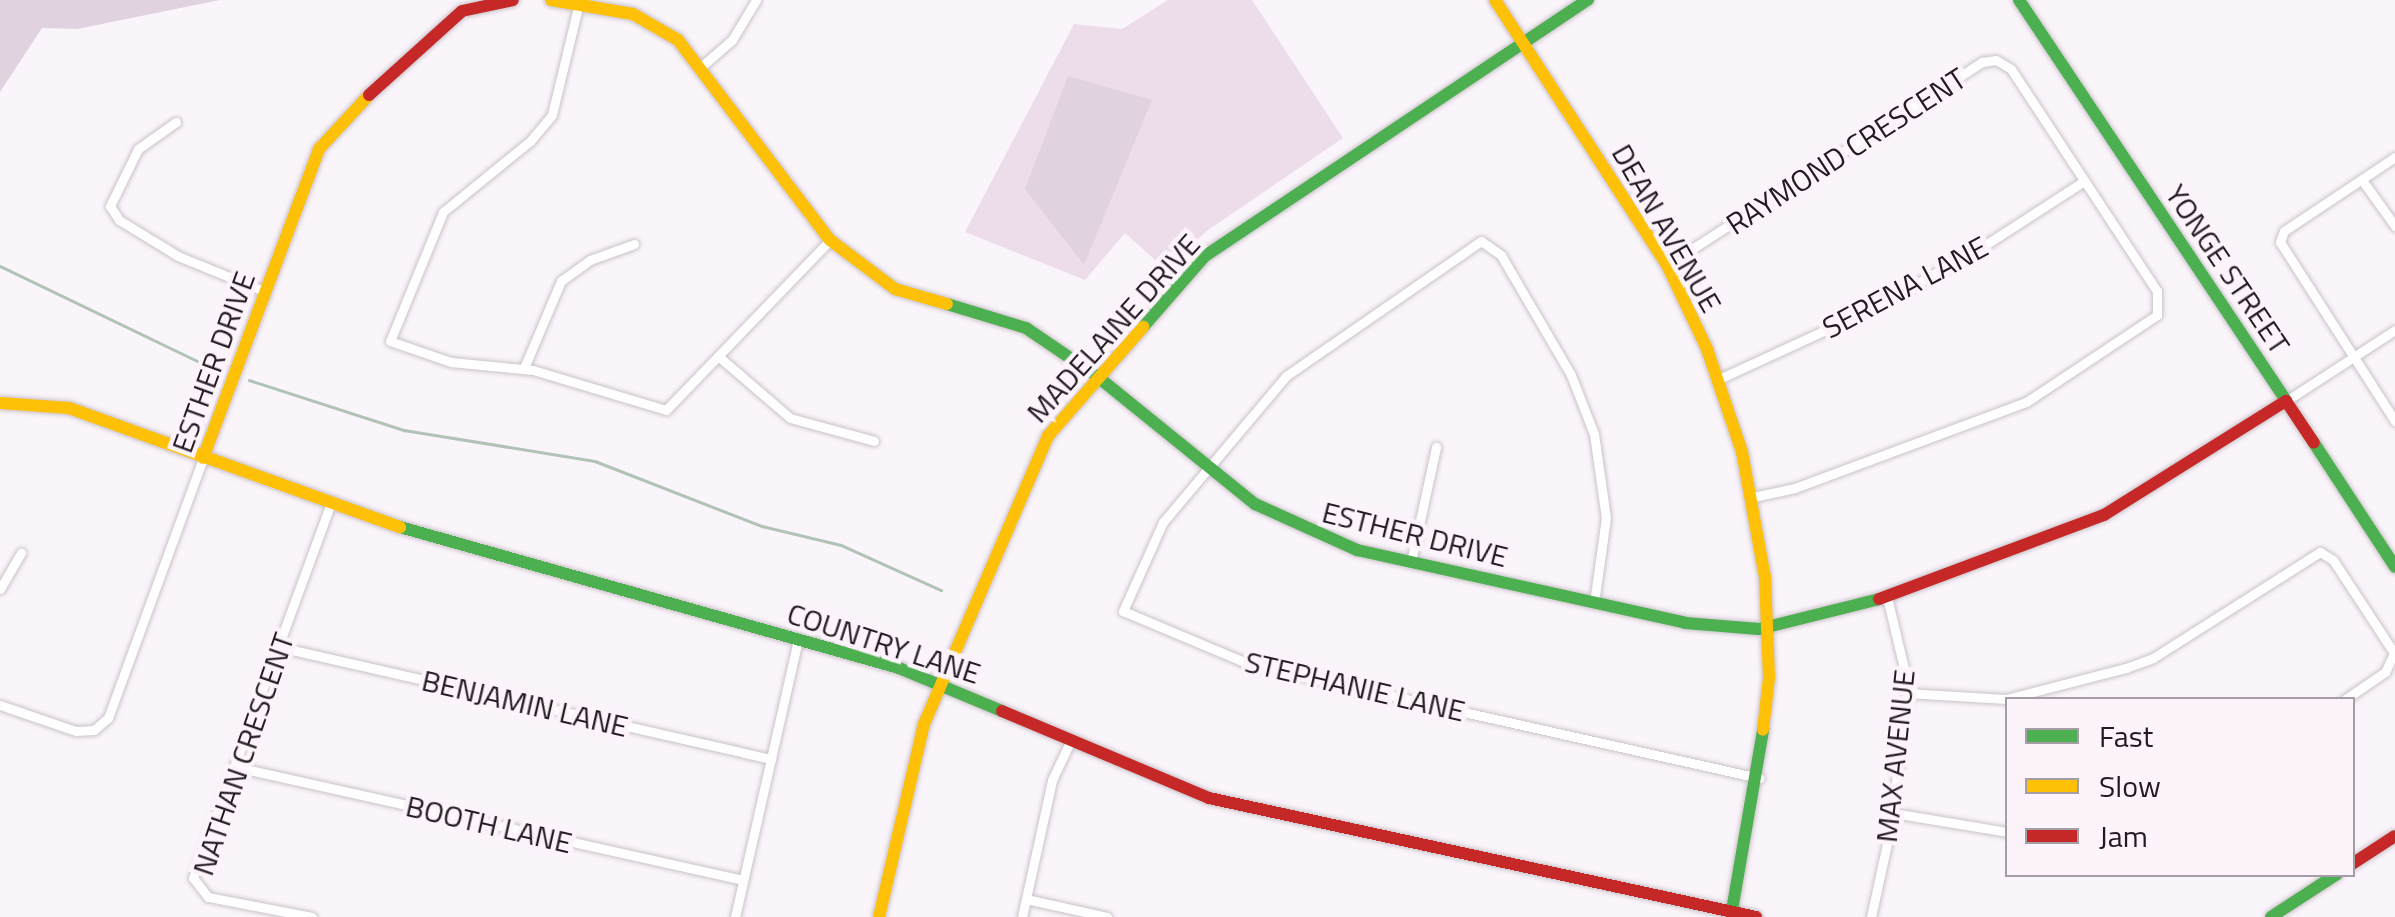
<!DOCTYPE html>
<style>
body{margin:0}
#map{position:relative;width:2395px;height:917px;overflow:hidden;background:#faf5fa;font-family:"Titillium Web",sans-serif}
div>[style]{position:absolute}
.green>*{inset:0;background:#edddeb}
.forest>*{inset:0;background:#e1d2e0}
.stream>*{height:2.5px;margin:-1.25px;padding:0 1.25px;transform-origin:1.25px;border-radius:1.25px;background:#b1c3b7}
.roads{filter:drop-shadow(0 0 2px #cac3c9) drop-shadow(0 0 2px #cac3c9)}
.street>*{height:9px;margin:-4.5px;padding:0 4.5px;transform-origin:4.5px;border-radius:4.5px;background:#fefefe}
.fast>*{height:12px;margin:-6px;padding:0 6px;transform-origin:6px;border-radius:6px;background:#4caf50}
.slow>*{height:12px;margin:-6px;padding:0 6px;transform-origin:6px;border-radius:6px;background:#ffc107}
.jam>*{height:12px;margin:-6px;padding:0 6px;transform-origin:6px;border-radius:6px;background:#c62828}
span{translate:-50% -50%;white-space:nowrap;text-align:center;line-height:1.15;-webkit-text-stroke:9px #fcf3fb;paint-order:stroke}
.street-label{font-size:30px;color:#231b23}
.legend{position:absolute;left:2005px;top:697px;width:350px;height:180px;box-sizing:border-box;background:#fcf3fb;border:2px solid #a59da5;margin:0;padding:12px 18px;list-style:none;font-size:30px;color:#231b23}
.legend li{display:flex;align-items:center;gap:20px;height:50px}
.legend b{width:50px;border:2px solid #a59da5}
</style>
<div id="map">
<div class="green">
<div style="clip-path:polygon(1168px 0,1252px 0,1343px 138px,1208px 230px,1165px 269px,1125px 233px,1085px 280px,965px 232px,1074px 24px,1122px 29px)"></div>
</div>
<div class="forest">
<div style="clip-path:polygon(0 0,220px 0,77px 29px,42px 28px,0 92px)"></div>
<div style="clip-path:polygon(1068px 76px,1152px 100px,1084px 265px,1025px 189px)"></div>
</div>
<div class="stream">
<div style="left:0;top:266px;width:240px;rotate:25.7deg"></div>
<div style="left:249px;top:380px;width:163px;rotate:17.9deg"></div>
<div style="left:404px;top:430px;width:193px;rotate:9.2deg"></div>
<div style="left:595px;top:461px;width:179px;rotate:21.3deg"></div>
<div style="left:762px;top:526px;width:81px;rotate:13.5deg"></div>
<div style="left:841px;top:545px;width:110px;rotate:24.2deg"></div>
</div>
<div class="roads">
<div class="street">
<div style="left:579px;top:3px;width:115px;rotate:103.6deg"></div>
<div style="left:552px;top:115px;width:34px;rotate:130deg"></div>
<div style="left:530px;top:141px;width:112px;rotate:140.8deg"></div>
<div style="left:443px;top:212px;width:139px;rotate:112.3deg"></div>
<div style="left:390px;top:341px;width:65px;rotate:19deg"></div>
<div style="left:451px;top:362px;width:82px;rotate:5.6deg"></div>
<div style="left:533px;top:370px;width:139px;rotate:16.7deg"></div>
<div style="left:666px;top:410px;width:236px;rotate:-46deg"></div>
<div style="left:702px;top:66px;width:40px;rotate:-41deg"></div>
<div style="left:732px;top:40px;width:47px;rotate:-59deg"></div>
<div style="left:176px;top:122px;width:47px;rotate:144.6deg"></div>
<div style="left:138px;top:149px;width:64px;rotate:116.2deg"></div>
<div style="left:110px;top:206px;width:17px;rotate:57deg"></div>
<div style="left:119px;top:220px;width:69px;rotate:31.4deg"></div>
<div style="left:178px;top:256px;width:95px;rotate:22.2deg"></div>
<div style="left:2395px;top:157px;width:133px;rotate:146.3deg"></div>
<div style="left:2284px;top:231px;width:12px;rotate:110deg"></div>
<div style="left:2280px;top:242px;width:213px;rotate:57.3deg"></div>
<div style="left:2362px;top:180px;width:57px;rotate:54.3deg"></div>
<div style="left:1667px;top:265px;width:375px;rotate:-32.8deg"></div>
<div style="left:1982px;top:62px;width:14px;rotate:-8deg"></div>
<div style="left:1996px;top:60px;width:17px;rotate:31deg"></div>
<div style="left:2011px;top:69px;width:266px;rotate:56.7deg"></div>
<div style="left:2157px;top:291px;width:24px;rotate:90deg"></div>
<div style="left:2157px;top:315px;width:157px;rotate:146.4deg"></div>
<div style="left:2026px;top:402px;width:246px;rotate:159.6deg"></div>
<div style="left:1795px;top:488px;width:43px;rotate:167.9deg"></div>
<div style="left:718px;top:356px;width:95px;rotate:40.7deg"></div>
<div style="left:790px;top:418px;width:87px;rotate:15.3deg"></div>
<div style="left:524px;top:368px;width:95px;rotate:-67deg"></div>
<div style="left:561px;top:281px;width:36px;rotate:-36deg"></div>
<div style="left:590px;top:260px;width:47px;rotate:-20deg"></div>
<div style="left:1719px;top:379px;width:161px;rotate:-24.7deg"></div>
<div style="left:1865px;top:312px;width:130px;rotate:-28.9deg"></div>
<div style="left:1979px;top:249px;width:125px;rotate:-32.9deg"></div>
<div style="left:2286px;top:401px;width:130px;rotate:-33.1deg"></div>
<div style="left:1411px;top:562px;width:118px;rotate:-77.7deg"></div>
<div style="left:0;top:589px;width:42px;rotate:-59.7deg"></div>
<div style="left:1594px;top:603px;width:86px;rotate:-82deg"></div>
<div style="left:1606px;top:518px;width:85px;rotate:-98.1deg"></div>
<div style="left:1594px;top:434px;width:63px;rotate:-111.3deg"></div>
<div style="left:1571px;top:375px;width:139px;rotate:-120.3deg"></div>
<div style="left:1501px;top:255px;width:24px;rotate:-145deg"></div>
<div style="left:1481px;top:241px;width:237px;rotate:145.3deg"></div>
<div style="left:1286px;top:376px;width:191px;rotate:130.1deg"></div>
<div style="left:1163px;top:522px;width:98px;rotate:114.2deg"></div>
<div style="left:1123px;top:611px;width:137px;rotate:22.8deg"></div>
<div style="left:1249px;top:664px;width:523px;rotate:12.6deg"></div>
<div style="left:279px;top:647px;width:505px;rotate:12.82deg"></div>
<div style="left:1907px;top:693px;width:99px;rotate:3.5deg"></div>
<div style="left:2006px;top:699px;width:124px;rotate:-14.5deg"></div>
<div style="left:2126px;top:668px;width:29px;rotate:-20deg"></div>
<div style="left:2153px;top:658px;width:198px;rotate:-32.4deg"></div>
<div style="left:2320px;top:552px;width:15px;rotate:32deg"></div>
<div style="left:2333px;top:560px;width:111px;rotate:56.7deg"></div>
<div style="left:2394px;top:653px;width:21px;rotate:115deg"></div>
<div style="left:2385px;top:672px;width:50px;rotate:145.7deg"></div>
<div style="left:0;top:705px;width:80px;rotate:18.9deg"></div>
<div style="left:76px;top:731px;width:18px;rotate:-3deg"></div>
<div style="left:94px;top:730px;width:18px;rotate:-41deg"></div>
<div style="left:108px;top:718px;width:277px;rotate:-69.9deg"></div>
<div style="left:236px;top:767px;width:519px;rotate:12.56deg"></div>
<div style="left:1893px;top:813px;width:117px;rotate:9.4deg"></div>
<div style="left:1026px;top:899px;width:83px;rotate:12.5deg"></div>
<div style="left:312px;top:917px;width:106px;rotate:-169.1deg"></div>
<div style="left:208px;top:897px;width:24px;rotate:-128deg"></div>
<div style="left:193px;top:878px;width:397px;rotate:-69.8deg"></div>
<div style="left:735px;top:917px;width:284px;rotate:-77.2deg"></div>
<div style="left:1022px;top:917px;width:140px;rotate:-77.6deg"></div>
<div style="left:1052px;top:780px;width:44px;rotate:-64.6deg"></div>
<div style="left:1871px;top:917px;width:89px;rotate:-77.7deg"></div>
<div style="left:1890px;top:830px;width:146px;rotate:-82.9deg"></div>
<div style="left:1908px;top:685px;width:90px;rotate:-103.4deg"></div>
</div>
<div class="fast">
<div style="left:2019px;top:0;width:482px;rotate:56.3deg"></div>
<div style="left:947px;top:304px;width:83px;rotate:16.9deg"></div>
<div style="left:1026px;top:328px;width:87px;rotate:34.2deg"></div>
<div style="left:1098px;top:377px;width:202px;rotate:39deg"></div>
<div style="left:1255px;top:504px;width:112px;rotate:24.3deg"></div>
<div style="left:1357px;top:550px;width:336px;rotate:12.5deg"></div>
<div style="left:1685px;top:623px;width:74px;rotate:4.6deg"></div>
<div style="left:1759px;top:629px;width:124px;rotate:-14deg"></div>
<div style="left:1143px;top:327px;width:94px;rotate:-48.9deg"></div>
<div style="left:1205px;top:256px;width:461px;rotate:-33.8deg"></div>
<div style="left:2314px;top:443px;width:148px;rotate:56.8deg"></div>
<div style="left:400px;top:527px;width:519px;rotate:15.78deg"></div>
<div style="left:899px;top:668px;width:112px;rotate:22.7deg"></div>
<div style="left:1731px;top:916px;width:189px;rotate:-80.2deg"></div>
<div style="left:2271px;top:917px;width:79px;rotate:-33.1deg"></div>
</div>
<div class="slow">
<div style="left:551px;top:0;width:83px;rotate:9.7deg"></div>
<div style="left:633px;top:14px;width:52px;rotate:30deg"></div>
<div style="left:678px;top:40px;width:251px;rotate:52.8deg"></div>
<div style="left:830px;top:240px;width:81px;rotate:37deg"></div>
<div style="left:895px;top:289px;width:54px;rotate:16.1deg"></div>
<div style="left:1495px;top:0;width:316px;rotate:57deg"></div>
<div style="left:1667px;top:265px;width:93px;rotate:64.5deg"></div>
<div style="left:1707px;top:349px;width:109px;rotate:71.2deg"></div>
<div style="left:1742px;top:452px;width:127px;rotate:79.6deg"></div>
<div style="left:1765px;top:577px;width:101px;rotate:87.7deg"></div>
<div style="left:1769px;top:678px;width:52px;rotate:96.6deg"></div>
<div style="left:0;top:403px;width:69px;rotate:4.1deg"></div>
<div style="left:69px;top:408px;width:352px;rotate:19.8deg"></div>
<div style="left:203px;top:458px;width:330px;rotate:-69.4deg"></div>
<div style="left:319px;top:149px;width:74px;rotate:-47.2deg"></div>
<div style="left:879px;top:917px;width:198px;rotate:-76.9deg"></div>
<div style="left:924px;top:724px;width:314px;rotate:-66.7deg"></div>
<div style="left:1048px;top:436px;width:145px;rotate:-48.9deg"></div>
</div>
<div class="jam">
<div style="left:369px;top:95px;width:125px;rotate:-42.1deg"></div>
<div style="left:462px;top:11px;width:52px;rotate:-12.2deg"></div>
<div style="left:1879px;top:599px;width:240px;rotate:-20.5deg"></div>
<div style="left:2104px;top:515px;width:215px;rotate:-32.1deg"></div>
<div style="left:2286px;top:401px;width:50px;rotate:56.3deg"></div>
<div style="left:1002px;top:711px;width:225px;rotate:22.8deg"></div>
<div style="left:1209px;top:798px;width:560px;rotate:12.27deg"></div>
<div style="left:2352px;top:864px;width:51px;rotate:-33.1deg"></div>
</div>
</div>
<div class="street-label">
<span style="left:1846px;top:151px;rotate:-33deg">RAYMOND CRESCENT</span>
<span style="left:1667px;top:228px;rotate:60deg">DEAN AVENUE</span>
<span style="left:2228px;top:269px;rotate:56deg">YONGE STREET</span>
<span style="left:1905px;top:287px;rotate:-28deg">SERENA LANE</span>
<span style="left:1113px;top:328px;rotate:-48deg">MADELAINE DRIVE</span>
<span style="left:213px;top:362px;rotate:-70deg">ESTHER DRIVE</span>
<span style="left:1415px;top:534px;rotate:14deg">ESTHER DRIVE</span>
<span style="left:884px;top:643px;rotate:18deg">COUNTRY LANE</span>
<span style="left:1355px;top:686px;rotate:13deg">STEPHANIE LANE</span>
<span style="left:525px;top:703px;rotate:13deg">BENJAMIN LANE</span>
<span style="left:243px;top:754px;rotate:-71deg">NATHAN CRESCENT</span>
<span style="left:1895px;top:756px;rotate:-84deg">MAX AVENUE</span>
<span style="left:489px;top:824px;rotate:13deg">BOOTH LANE</span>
</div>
<ul class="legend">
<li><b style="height:12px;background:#4caf50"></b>Fast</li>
<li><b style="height:12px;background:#ffc107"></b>Slow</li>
<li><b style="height:12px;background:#c62828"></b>Jam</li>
</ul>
</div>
